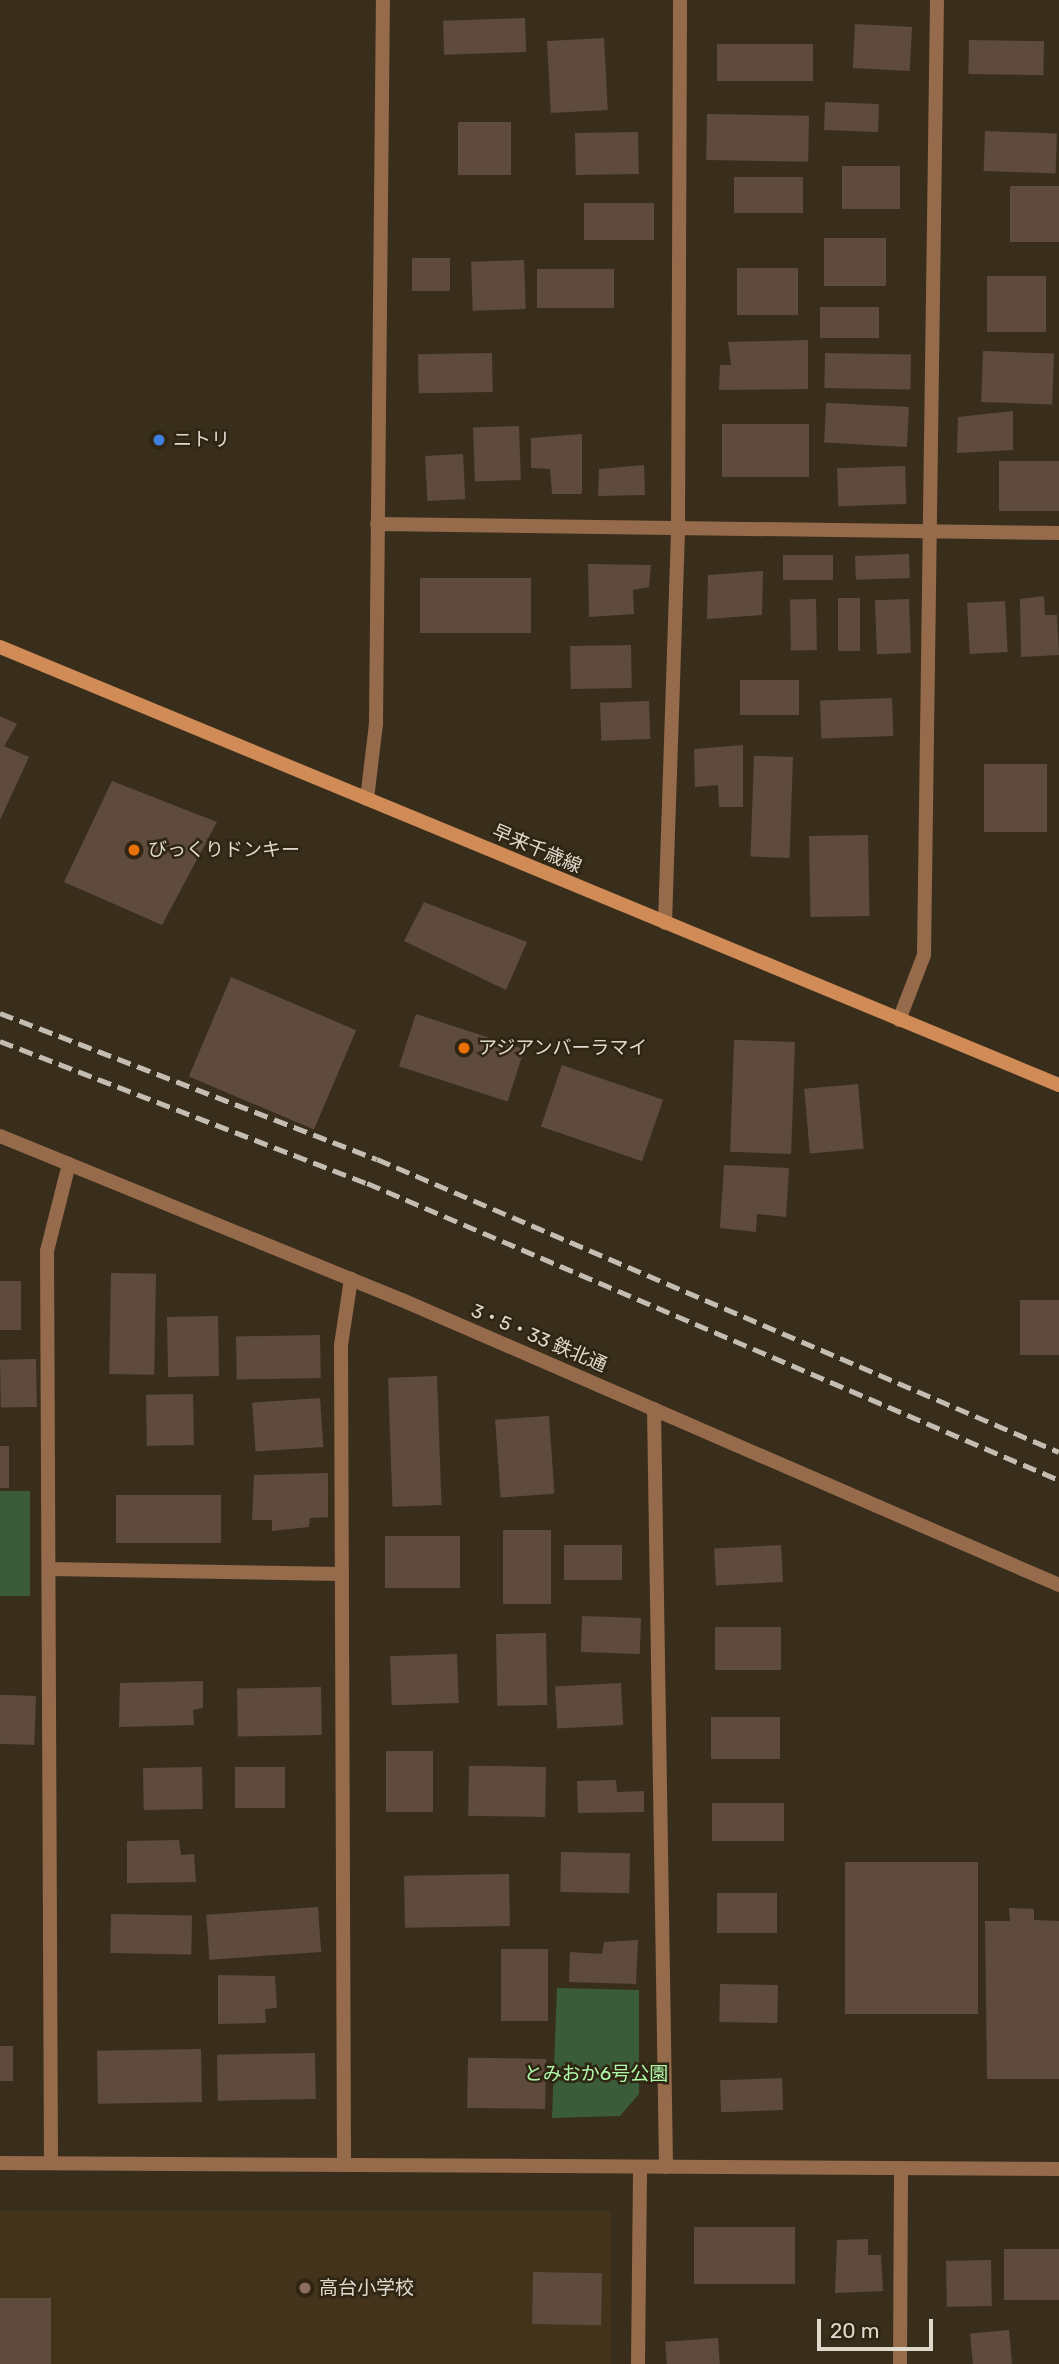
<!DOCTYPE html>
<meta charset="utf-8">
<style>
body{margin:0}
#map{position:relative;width:1059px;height:2364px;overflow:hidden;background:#392e1c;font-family:Rubik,"Noto Sans JP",sans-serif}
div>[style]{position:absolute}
.built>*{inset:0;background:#42331a;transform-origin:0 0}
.green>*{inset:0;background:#3a5c38;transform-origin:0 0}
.building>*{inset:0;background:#5e4b3d;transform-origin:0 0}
.minor>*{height:14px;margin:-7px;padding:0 7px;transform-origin:7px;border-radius:7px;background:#966b4b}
.tertiary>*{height:14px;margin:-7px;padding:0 7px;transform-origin:7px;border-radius:7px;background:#966b4b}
.secondary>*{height:14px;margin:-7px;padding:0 7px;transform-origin:7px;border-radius:7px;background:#d08b56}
.rail>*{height:5px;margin-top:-2.5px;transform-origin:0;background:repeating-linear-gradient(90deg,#c4bdb1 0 14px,transparent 0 21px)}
.dots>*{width:19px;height:19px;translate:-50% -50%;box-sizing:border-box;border:4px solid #2f2512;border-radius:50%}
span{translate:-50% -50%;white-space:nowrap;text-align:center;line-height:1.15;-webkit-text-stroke:5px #2f2512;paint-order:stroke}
.poi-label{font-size:19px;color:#e0d9ce}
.left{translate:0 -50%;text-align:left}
.street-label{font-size:19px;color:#e0d9ce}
.park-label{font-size:19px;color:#aff9a9}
.scale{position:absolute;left:817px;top:2319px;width:116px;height:32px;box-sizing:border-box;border:4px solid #e0d9ce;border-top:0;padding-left:9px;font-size:21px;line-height:24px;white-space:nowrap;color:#e0d9ce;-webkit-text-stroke:5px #2f2512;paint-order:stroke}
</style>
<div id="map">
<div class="built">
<div style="left:0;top:2211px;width:611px;height:153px"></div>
</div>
<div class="green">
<div style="left:30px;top:1491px;width:105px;height:30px;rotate:90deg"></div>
<div style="clip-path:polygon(557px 1988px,639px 1990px,639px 2094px,620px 2116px,552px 2118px)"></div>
</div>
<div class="building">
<div style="left:525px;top:18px;width:34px;height:82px;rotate:88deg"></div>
<div style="left:912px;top:27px;width:44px;height:57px;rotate:93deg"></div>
<div style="left:604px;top:38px;width:72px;height:57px;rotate:87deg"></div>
<div style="left:969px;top:40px;width:75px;height:34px;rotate:1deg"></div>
<div style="left:717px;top:44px;width:96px;height:37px"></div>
<div style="left:879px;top:104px;width:28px;height:54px;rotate:92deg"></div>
<div style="left:707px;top:114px;width:102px;height:46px;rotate:1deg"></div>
<div style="left:458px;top:122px;width:53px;height:53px"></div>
<div style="left:985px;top:131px;width:72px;height:40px;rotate:2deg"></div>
<div style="left:638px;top:132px;width:42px;height:63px;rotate:89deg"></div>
<div style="left:900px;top:166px;width:43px;height:58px;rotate:90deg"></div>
<div style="left:803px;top:177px;width:36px;height:69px;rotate:90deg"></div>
<div style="left:1059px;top:186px;width:56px;height:49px;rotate:90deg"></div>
<div style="left:584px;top:203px;width:70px;height:37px"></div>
<div style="left:824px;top:238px;width:62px;height:48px"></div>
<div style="left:412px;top:258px;width:38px;height:33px"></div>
<div style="left:524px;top:260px;width:49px;height:53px;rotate:88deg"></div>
<div style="left:798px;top:268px;width:47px;height:61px;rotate:90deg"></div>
<div style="left:537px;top:269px;width:77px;height:39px"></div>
<div style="left:1046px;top:276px;width:56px;height:59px;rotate:90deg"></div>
<div style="left:820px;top:307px;width:59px;height:31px"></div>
<div style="clip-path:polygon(808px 340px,808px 389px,719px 390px,720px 365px,731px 365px,728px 342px)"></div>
<div style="left:983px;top:351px;width:71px;height:51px;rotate:2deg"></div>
<div style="left:492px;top:353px;width:39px;height:74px;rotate:89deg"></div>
<div style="left:825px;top:353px;width:86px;height:35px;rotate:1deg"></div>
<div style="left:909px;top:407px;width:40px;height:83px;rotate:93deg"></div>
<div style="clip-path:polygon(1013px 411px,1013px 450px,957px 453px,958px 417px)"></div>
<div style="left:722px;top:424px;width:87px;height:53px"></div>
<div style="left:519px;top:426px;width:54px;height:46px;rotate:88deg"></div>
<div style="clip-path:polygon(582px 434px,582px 494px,552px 494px,550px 469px,531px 468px,531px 438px)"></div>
<div style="left:463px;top:454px;width:45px;height:38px;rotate:87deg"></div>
<div style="left:1059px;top:461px;width:50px;height:60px;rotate:90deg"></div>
<div style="clip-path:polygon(644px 465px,645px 495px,598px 496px,599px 469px)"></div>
<div style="left:905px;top:466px;width:38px;height:68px;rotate:88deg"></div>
<div style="left:909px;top:554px;width:24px;height:54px;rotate:88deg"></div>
<div style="left:783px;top:555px;width:50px;height:25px"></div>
<div style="clip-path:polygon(588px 564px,651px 565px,649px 587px,633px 590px,634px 614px,589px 617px)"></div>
<div style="clip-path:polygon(763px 571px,762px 615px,707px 619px,708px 575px)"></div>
<div style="left:531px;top:578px;width:55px;height:111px;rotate:90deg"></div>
<div style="clip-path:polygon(1044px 596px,1045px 615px,1057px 615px,1059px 655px,1021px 657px,1020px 599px)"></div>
<div style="left:838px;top:598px;width:22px;height:53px"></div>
<div style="left:816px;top:599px;width:51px;height:26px;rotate:89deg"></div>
<div style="left:909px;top:599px;width:54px;height:34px;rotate:88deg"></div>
<div style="left:1005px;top:601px;width:51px;height:38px;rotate:87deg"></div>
<div style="left:631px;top:645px;width:43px;height:61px;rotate:89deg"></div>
<div style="left:799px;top:680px;width:35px;height:59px;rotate:90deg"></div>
<div style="left:892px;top:698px;width:38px;height:72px;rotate:88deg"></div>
<div style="left:649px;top:701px;width:38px;height:49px;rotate:88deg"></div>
<div style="clip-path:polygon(0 716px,17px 724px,4px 746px,29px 757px,0 820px)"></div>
<div style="clip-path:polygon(743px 745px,743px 807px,719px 807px,718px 785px,695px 787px,694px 749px)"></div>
<div style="left:793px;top:757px;width:101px;height:39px;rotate:92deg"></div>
<div style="left:1047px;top:764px;width:68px;height:63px;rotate:90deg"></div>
<div style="clip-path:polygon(112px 781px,217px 822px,162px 925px,64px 882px)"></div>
<div style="left:868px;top:835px;width:81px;height:59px;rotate:89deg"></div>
<div style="clip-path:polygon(424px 902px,527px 942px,506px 990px,404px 941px)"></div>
<div style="left:231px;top:977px;width:136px;height:108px;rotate:23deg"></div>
<div style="left:416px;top:1014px;width:114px;height:55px;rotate:18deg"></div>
<div style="left:795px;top:1042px;width:112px;height:61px;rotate:92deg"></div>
<div style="left:562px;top:1065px;width:107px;height:65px;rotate:19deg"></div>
<div style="left:858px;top:1084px;width:65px;height:54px;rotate:85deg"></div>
<div style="clip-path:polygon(724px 1165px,789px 1168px,786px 1217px,757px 1214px,756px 1232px,720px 1228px)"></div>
<div style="left:111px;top:1273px;width:45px;height:101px;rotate:1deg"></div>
<div style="left:0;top:1281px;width:21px;height:49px"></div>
<div style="left:1020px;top:1300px;width:39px;height:55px"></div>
<div style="left:218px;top:1316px;width:60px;height:51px;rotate:89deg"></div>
<div style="left:320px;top:1335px;width:43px;height:84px;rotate:89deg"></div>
<div style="left:36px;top:1359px;width:48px;height:36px;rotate:89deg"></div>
<div style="left:437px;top:1376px;width:129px;height:49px;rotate:88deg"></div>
<div style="left:193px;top:1394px;width:51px;height:47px;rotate:89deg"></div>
<div style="left:320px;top:1398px;width:49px;height:68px;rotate:86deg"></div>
<div style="left:549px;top:1416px;width:78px;height:54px;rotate:86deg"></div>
<div style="left:0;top:1446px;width:9px;height:42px"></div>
<div style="clip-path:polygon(328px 1473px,328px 1517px,310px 1518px,309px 1527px,272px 1531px,272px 1520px,252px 1520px,254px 1475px)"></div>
<div style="left:221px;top:1495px;width:48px;height:105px;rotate:90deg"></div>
<div style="left:503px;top:1530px;width:48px;height:74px"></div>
<div style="left:460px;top:1536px;width:52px;height:75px;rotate:90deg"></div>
<div style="left:622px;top:1545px;width:35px;height:58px;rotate:90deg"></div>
<div style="left:781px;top:1545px;width:37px;height:67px;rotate:87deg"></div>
<div style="left:641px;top:1618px;width:36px;height:59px;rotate:92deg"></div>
<div style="left:715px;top:1627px;width:66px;height:43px"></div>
<div style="left:546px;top:1633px;width:72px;height:50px;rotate:89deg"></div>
<div style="left:457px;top:1654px;width:49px;height:67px;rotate:88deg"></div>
<div style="clip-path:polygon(203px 1681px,203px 1708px,193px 1710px,194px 1725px,119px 1727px,120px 1683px)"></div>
<div style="left:621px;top:1683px;width:42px;height:66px;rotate:87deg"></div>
<div style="left:321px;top:1687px;width:48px;height:84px;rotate:89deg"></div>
<div style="left:36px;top:1696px;width:49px;height:36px;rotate:92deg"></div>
<div style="left:780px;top:1717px;width:42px;height:69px;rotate:90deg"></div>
<div style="left:386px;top:1751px;width:47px;height:61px"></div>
<div style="left:202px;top:1767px;width:42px;height:59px;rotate:89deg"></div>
<div style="left:235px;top:1767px;width:50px;height:41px"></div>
<div style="left:546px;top:1767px;width:50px;height:77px;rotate:91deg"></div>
<div style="clip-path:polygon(616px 1780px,617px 1792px,644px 1791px,644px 1812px,578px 1813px,577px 1781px)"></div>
<div style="left:784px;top:1803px;width:38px;height:72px;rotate:90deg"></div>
<div style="clip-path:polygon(179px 1840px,181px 1855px,194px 1854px,196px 1882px,127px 1883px,127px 1841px)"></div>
<div style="left:561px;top:1852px;width:69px;height:40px;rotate:1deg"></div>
<div style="left:845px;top:1862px;width:133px;height:152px"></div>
<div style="left:509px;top:1874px;width:52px;height:105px;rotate:89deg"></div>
<div style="left:777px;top:1893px;width:40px;height:60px;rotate:90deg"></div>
<div style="left:318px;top:1907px;width:45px;height:112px;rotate:86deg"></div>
<div style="clip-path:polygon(1009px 1908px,1034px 1909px,1034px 1920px,1059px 1921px,1059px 2079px,987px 2079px,985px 1921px,1010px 1921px)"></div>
<div style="left:111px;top:1914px;width:81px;height:39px;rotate:1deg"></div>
<div style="clip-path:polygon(638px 1940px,636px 1984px,569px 1982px,570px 1952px,602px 1954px,604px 1942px)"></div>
<div style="left:548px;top:1949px;width:72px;height:47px;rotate:90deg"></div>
<div style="clip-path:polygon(218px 1975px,275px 1976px,277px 2008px,265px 2009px,266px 2023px,218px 2024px)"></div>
<div style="left:720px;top:1984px;width:58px;height:38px;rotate:1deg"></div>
<div style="left:0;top:2046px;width:13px;height:35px"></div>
<div style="left:201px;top:2049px;width:53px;height:104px;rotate:89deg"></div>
<div style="left:315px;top:2053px;width:46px;height:98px;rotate:89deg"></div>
<div style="left:546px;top:2059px;width:50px;height:78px;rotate:91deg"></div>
<div style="left:782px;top:2078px;width:32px;height:62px;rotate:88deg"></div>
<div style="left:694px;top:2227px;width:101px;height:57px"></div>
<div style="clip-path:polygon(868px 2239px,868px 2255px,881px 2255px,883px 2291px,835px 2293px,837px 2240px)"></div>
<div style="left:1059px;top:2249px;width:51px;height:55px;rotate:90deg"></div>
<div style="left:991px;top:2260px;width:46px;height:45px;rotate:89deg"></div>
<div style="left:533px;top:2272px;width:69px;height:52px;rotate:1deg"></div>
<div style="left:51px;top:2298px;width:66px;height:51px;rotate:90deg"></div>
<div style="left:1009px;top:2330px;width:34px;height:39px;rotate:85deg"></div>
<div style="left:718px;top:2338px;width:26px;height:53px;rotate:86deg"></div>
</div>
<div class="minor">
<div style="left:377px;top:524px;width:682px;rotate:0.76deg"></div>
<div style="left:367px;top:799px;width:77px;rotate:-83.2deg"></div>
<div style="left:376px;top:723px;width:723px;rotate:-89.45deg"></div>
<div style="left:665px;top:923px;width:395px;rotate:-88.1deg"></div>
<div style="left:678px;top:528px;width:528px;rotate:-89.78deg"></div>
<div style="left:899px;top:1020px;width:70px;rotate:-69deg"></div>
<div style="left:924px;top:955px;width:955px;rotate:-89.22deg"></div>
<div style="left:654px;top:1409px;width:758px;rotate:89.09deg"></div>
<div style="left:49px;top:1569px;width:293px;rotate:1deg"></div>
<div style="left:0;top:2163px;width:1059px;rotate:0.32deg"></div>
<div style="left:51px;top:2163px;width:912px;rotate:-90.25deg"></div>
<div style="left:47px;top:1251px;width:90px;rotate:-75.8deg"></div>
<div style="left:344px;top:2165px;width:820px;rotate:-90.21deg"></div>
<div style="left:341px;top:1345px;width:67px;rotate:-81.4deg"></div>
<div style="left:638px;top:2364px;width:195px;rotate:-89.4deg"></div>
<div style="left:900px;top:2364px;width:196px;rotate:-89.7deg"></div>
</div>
<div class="tertiary">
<div style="left:0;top:1136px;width:434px;rotate:22.2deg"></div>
<div style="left:402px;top:1300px;width:716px;rotate:23.45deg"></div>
</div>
<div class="secondary">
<div style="left:0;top:647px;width:1146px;rotate:22.47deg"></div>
</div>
<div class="rail">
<div style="left:0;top:1013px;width:404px;rotate:21.2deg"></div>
<div style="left:377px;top:1159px;width:742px;rotate:23.25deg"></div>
<div style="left:0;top:1041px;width:394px;rotate:21.2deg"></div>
<div style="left:367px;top:1183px;width:753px;rotate:23.23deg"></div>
</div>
<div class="dots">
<div style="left:159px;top:440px;background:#3f7fe0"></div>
<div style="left:134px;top:850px;background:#e8710a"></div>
<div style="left:464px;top:1048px;background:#e8710a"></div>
<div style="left:305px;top:2288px;background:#8d6e63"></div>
</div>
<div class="poi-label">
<span class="left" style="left:173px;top:440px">ニトリ</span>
<span class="left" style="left:148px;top:850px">びっくりドンキー</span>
<span class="left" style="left:478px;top:1048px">アジアンバーラマイ</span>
<span class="left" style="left:319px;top:2288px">高台小学校</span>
</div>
<div class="street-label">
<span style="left:537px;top:849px;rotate:23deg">早来千歳線</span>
<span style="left:539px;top:1338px;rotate:23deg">3・5・33 鉄北通</span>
</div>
<div class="park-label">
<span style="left:596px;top:2074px">とみおか6号公園</span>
</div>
<div class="scale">20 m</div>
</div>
